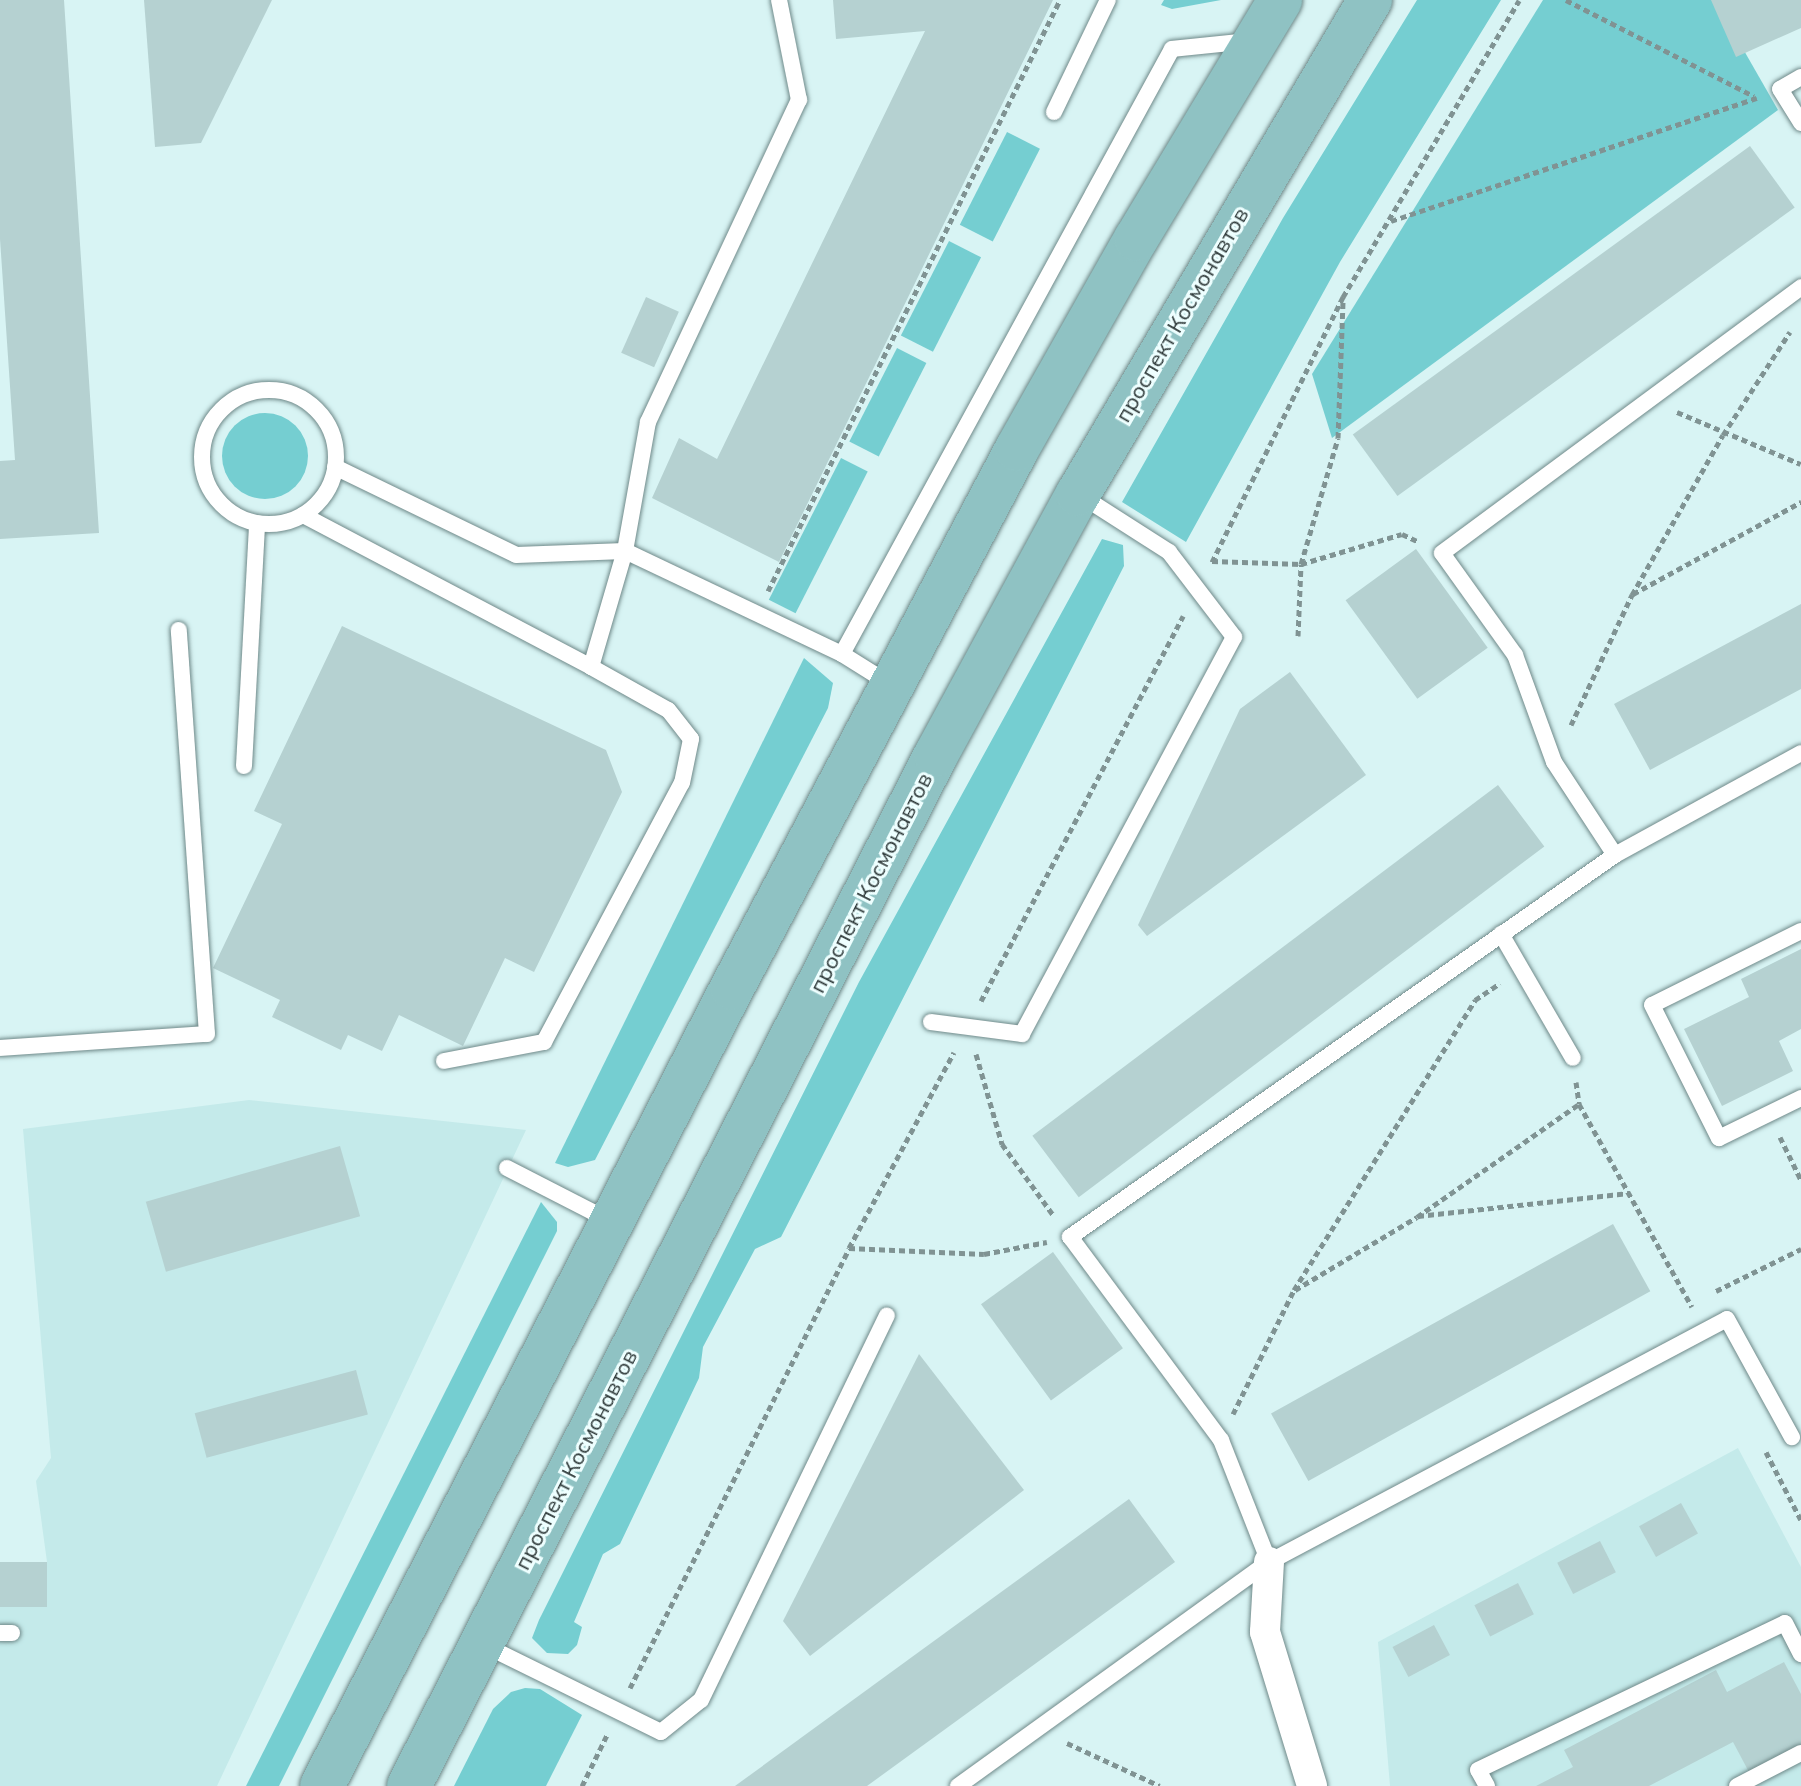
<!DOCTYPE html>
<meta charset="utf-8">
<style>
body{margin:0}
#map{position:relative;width:1801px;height:1786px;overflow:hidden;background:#d8f4f4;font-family:Mulish,sans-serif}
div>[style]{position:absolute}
.built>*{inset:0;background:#c4eaea}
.green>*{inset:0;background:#75ced1;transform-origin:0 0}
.round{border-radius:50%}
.building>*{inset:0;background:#b5d1d1;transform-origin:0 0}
.path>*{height:5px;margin-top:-2.5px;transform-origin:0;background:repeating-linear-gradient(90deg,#809393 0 6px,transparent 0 10px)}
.roads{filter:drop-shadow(0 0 2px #6f8989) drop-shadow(0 0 2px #6f8989)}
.lane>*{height:16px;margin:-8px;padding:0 8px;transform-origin:8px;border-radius:8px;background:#fff}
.lane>.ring{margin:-8px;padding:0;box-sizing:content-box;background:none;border:16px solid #fff;border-radius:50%}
.street>*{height:30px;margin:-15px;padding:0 15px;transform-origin:15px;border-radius:15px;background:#fff}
.primary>*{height:44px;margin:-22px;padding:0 22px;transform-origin:22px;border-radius:22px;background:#8fc2c3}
span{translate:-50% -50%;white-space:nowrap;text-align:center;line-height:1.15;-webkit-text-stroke:6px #eff;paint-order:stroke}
.street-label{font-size:22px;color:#2f3a3a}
</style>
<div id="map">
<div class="built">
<div style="clip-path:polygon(249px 1100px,526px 1130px,217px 1786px,0 1786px,0 1563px,47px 1562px,36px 1481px,51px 1458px,23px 1129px)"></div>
<div style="clip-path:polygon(1738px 1448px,1801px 1567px,1801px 1786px,1390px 1786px,1378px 1642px)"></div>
</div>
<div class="green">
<div style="clip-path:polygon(1164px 0,1221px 0,1172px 9px,1161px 5px)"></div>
<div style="clip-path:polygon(1417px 0,1501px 0,1340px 262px,1186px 542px,1122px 502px,1283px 218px)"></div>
<div style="clip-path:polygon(1543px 0,1715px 0,1778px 110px,1332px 438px,1312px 374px)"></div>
<div style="left:1007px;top:132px;width:37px;height:104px;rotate:27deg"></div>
<div style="left:949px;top:241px;width:36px;height:106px;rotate:27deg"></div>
<div style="left:897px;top:348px;width:33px;height:105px;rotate:27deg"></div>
<div class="round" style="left:222px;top:413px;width:86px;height:86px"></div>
<div style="left:841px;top:458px;width:30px;height:159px;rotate:27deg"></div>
<div style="clip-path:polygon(1102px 539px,1123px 545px,1124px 566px,781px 1237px,755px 1249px,703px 1347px,699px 1378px,620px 1544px,603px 1554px,574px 1622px,582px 1627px,577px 1645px,568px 1654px,547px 1653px,532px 1638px,539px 1620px,859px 982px)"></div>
<div style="clip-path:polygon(804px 658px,833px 683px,828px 708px,595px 1160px,568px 1167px,555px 1163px)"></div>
<div style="clip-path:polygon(541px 1202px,557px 1222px,557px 1231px,279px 1786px,246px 1786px)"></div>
<div style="clip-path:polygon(525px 1688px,540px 1689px,582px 1715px,546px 1786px,454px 1786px,493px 1709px,511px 1692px)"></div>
</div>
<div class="building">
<div style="clip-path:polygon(0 0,64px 0,99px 533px,0 539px,0 461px,15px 460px,0 239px)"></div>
<div style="clip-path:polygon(144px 0,272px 0,201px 143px,155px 147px)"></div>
<div style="clip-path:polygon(833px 0,1053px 0,779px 562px,652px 498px,679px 438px,717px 459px,925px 31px,836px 39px)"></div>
<div style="clip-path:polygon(1711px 0,1801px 0,1801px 28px,1736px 57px)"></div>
<div style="left:1750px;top:146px;width:76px;height:491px;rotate:54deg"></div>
<div style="left:646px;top:297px;width:36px;height:61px;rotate:24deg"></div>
<div style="left:1416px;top:549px;width:122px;height:87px;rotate:54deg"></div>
<div style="clip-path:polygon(1801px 604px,1801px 689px,1650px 770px,1614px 704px)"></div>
<div style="clip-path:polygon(342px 626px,606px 750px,622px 792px,534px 972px,505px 958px,463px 1046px,399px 1015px,382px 1051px,348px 1035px,341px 1050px,272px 1017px,280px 1000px,213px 968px,282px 824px,254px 811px)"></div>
<div style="clip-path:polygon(1290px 672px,1366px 775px,1147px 936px,1138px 925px,1240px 709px)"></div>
<div style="left:1498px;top:785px;width:77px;height:583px;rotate:53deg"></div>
<div style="clip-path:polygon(1801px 949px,1801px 1029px,1779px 1041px,1793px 1071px,1722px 1106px,1684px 1029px,1749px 997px,1741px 979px)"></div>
<div style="left:340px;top:1146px;width:73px;height:202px;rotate:74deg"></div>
<div style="left:1613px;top:1224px;width:77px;height:391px;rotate:61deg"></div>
<div style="left:1053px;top:1252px;width:119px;height:89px;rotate:54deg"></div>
<div style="clip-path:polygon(919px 1354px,1024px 1490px,810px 1656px,783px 1621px)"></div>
<div style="left:356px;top:1370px;width:46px;height:167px;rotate:75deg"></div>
<div style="clip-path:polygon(1129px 1499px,1175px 1562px,867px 1786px,735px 1786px)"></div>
<div style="left:1681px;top:1503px;width:35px;height:48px;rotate:61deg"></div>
<div style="left:1600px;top:1541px;width:35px;height:48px;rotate:63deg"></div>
<div style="left:47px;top:1562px;width:45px;height:47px;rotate:90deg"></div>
<div style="left:1518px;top:1583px;width:35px;height:49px;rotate:63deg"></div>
<div style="left:1434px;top:1625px;width:34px;height:47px;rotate:62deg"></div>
<div style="clip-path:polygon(1784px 1662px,1801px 1694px,1801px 1747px,1750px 1774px,1733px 1742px,1649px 1786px,1536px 1786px,1573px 1767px,1564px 1750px,1716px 1670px,1727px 1692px)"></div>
</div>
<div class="path">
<div style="left:1566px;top:0;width:211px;rotate:27.1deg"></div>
<div style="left:1391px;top:221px;width:386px;rotate:-18.6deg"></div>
<div style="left:1677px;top:412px;width:134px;rotate:22.8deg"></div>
<div style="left:1212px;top:561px;width:89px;rotate:1.9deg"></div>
<div style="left:1301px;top:564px;width:105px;rotate:-16.5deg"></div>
<div style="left:1402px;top:534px;width:19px;rotate:25deg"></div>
<div style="left:1212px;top:562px;width:296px;rotate:-63.7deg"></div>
<div style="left:1343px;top:297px;width:345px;rotate:-59.3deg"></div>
<div style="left:768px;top:591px;width:659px;rotate:-63.71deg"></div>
<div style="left:1633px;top:594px;width:192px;rotate:-28.7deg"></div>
<div style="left:1298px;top:636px;width:72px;rotate:-87.6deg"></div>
<div style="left:1301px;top:564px;width:131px;rotate:-73.6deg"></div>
<div style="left:1338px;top:438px;width:136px;rotate:-87.9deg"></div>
<div style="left:1571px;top:725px;width:144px;rotate:-64.9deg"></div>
<div style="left:1632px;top:595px;width:184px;rotate:-60.4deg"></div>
<div style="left:1723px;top:435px;width:123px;rotate:-57deg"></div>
<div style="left:981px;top:1001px;width:435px;rotate:-62.3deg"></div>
<div style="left:976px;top:1054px;width:94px;rotate:73.9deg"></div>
<div style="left:1002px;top:1144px;width:89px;rotate:54.2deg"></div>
<div style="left:1576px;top:1082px;width:22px;rotate:82deg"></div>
<div style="left:1579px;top:1104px;width:232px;rotate:60.9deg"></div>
<div style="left:1780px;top:1137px;width:48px;rotate:64deg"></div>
<div style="left:1418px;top:1216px;width:212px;rotate:-6.2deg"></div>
<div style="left:849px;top:1248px;width:135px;rotate:2.5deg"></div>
<div style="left:984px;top:1254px;width:64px;rotate:-10.8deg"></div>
<div style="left:1295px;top:1290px;width:142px;rotate:-30.9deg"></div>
<div style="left:1417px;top:1217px;width:198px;rotate:-34.9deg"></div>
<div style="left:1716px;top:1291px;width:95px;rotate:-26.3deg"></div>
<div style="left:1233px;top:1414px;width:138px;rotate:-63.8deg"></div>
<div style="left:1294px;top:1290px;width:342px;rotate:-58deg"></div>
<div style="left:1475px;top:1000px;width:30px;rotate:-34deg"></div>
<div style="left:1766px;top:1452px;width:76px;rotate:62.8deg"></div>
<div style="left:630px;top:1688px;width:491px;rotate:-63.5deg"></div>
<div style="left:849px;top:1248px;width:222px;rotate:-61.8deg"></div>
<div style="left:1067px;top:1743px;width:102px;rotate:24.8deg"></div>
<div style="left:582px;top:1786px;width:59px;rotate:-63.9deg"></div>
</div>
<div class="roads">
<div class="lane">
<div style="left:1801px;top:77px;width:24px;rotate:150deg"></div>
<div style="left:1780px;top:89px;width:40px;rotate:58deg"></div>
<div style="left:1054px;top:112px;width:124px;rotate:-64.3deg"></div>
<div class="ring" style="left:202px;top:390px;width:118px;height:118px"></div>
<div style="left:335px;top:467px;width:201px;rotate:25.9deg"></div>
<div style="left:516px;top:555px;width:109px;rotate:-2.1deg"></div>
<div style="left:625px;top:551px;width:240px;rotate:25.4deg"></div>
<div style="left:842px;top:654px;width:57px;rotate:32deg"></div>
<div style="left:303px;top:515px;width:326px;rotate:27.8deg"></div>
<div style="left:842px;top:654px;width:689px;rotate:-61.39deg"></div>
<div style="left:1172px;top:49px;width:77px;rotate:-5.9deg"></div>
<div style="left:244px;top:766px;width:243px;rotate:-86.9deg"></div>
<div style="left:1615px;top:855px;width:111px;rotate:-123.3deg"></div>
<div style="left:1554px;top:762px;width:114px;rotate:-110deg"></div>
<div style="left:1515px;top:655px;width:125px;rotate:-125.6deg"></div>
<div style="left:1442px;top:553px;width:447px;rotate:-36.5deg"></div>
<div style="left:1801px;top:931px;width:166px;rotate:153.6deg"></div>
<div style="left:1652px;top:1005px;width:149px;rotate:63.3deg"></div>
<div style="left:1719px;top:1138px;width:91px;rotate:-26deg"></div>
<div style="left:1501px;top:934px;width:143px;rotate:59.9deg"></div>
<div style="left:931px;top:1022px;width:92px;rotate:7.5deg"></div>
<div style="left:1022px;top:1034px;width:450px;rotate:-61.9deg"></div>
<div style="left:1234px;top:637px;width:107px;rotate:-127.4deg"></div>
<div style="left:1169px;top:552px;width:106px;rotate:-147.4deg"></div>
<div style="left:0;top:1048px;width:207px;rotate:-3.9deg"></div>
<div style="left:207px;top:1034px;width:405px;rotate:-94deg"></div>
<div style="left:444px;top:1061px;width:102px;rotate:-10.8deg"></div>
<div style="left:544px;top:1042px;width:293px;rotate:-62deg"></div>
<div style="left:682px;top:783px;width:45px;rotate:-78.4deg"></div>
<div style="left:691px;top:739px;width:37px;rotate:-128deg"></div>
<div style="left:668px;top:710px;width:88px;rotate:-150.8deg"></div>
<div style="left:591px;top:667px;width:121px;rotate:-73.7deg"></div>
<div style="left:625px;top:551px;width:131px;rotate:-79.9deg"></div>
<div style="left:648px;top:422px;width:356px;rotate:-64.9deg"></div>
<div style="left:799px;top:100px;width:102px;rotate:-101.3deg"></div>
<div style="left:507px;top:1168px;width:116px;rotate:27.2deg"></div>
<div style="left:1269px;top:1562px;width:131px;rotate:-111.5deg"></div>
<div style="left:1221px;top:1440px;width:253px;rotate:-126.6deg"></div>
<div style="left:1070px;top:1237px;width:666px;rotate:-35.03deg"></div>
<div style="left:1615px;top:855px;width:212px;rotate:-28.7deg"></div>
<div style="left:0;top:1633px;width:12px"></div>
<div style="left:484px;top:1645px;width:197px;rotate:26.2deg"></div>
<div style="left:661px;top:1732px;width:51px;rotate:-38.7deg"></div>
<div style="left:701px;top:1700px;width:427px;rotate:-64.2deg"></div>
<div style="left:958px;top:1786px;width:383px;rotate:-35.8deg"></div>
<div style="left:1269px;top:1562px;width:518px;rotate:-27.95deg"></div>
<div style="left:1727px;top:1319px;width:135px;rotate:61.2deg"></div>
<div style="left:1487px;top:1786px;width:18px;rotate:-119deg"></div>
<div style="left:1478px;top:1770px;width:340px;rotate:-25.6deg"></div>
<div style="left:1785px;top:1623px;width:35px;rotate:63deg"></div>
<div style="left:1737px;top:1786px;width:72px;rotate:-27.3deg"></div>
</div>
<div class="street">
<div style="left:1269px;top:1562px;width:70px;rotate:93.3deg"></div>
<div style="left:1265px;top:1632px;width:161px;rotate:73deg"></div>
</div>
<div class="primary">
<div style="left:322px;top:1786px;width:897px;rotate:-62.81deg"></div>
<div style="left:732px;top:988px;width:610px;rotate:-62.13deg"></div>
<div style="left:1017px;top:449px;width:241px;rotate:-60.5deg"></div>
<div style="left:1136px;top:239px;width:279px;rotate:-58.9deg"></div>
<div style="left:409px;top:1786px;width:1158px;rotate:-62.93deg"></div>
<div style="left:936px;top:755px;width:297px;rotate:-61.5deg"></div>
<div style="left:1078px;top:494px;width:574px;rotate:-59.41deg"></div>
</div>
</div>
<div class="street-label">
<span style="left:1182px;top:315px;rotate:-60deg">проспект Космонавтов</span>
<span style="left:871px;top:883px;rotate:-63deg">проспект Космонавтов</span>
<span style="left:576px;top:1460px;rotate:-63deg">проспект Космонавтов</span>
</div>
</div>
